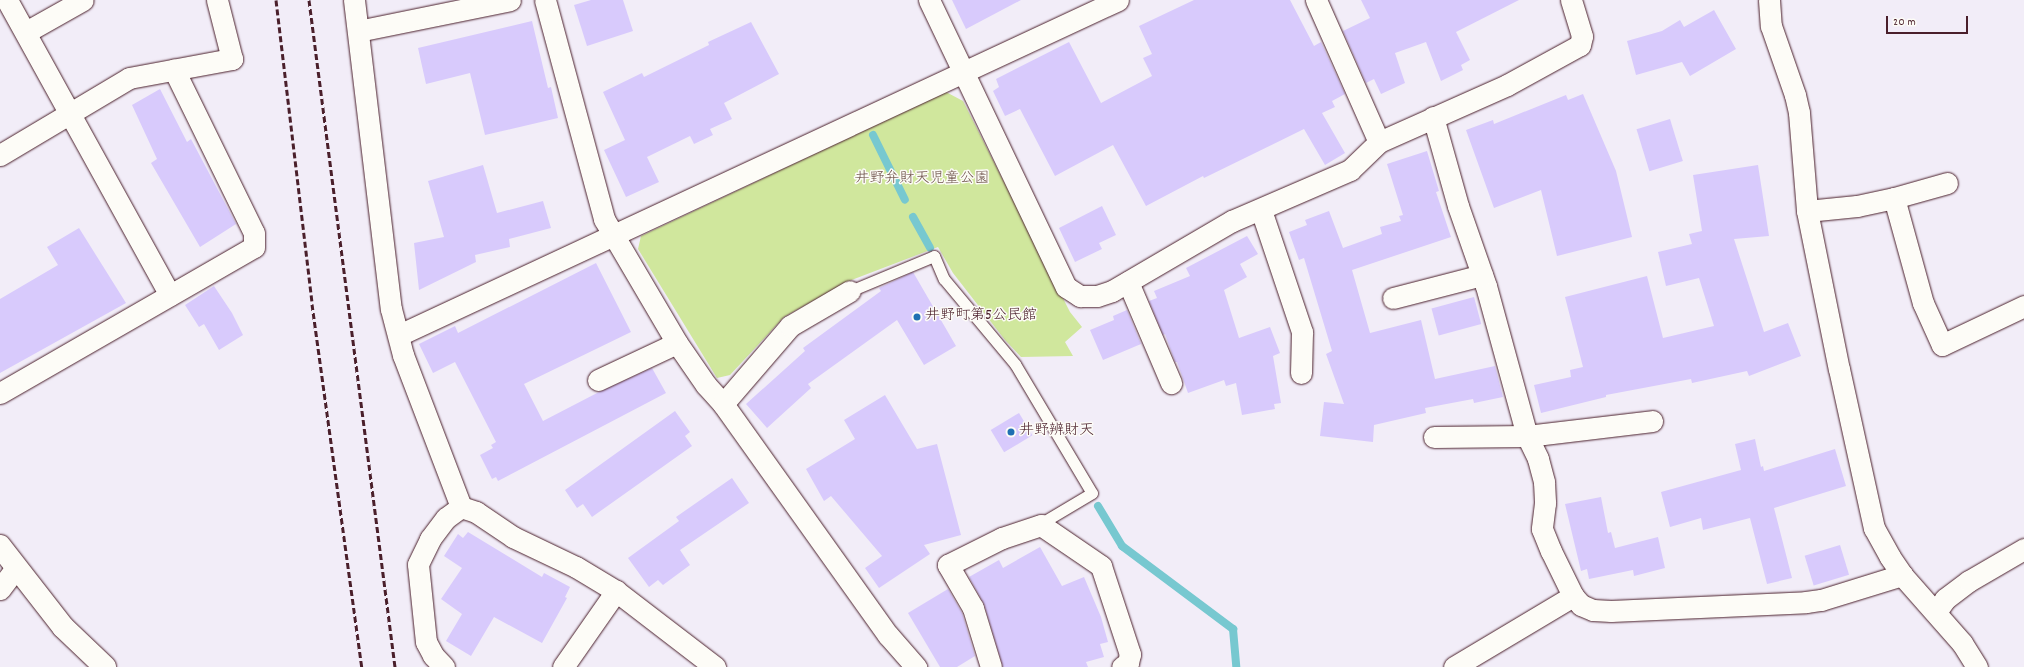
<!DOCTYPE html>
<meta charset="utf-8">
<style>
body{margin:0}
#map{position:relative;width:2024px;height:667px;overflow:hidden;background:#f2edf8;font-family:Dekko,"Klee One",sans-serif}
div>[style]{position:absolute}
.green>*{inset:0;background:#d0e79d}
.stream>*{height:8px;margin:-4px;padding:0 4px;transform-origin:4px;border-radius:4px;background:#77c8d0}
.building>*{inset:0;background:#d8cafc;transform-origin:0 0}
.roads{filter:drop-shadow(0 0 1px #4a1f2b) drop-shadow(0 0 1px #4a1f2b)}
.service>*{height:11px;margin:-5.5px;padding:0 5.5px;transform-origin:5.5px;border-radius:5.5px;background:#fdfcf7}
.minor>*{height:21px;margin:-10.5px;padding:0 10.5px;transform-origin:10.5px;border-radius:10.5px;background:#fdfcf7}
.tertiary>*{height:22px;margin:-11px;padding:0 11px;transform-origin:11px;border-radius:11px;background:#fdfcf7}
.rail>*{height:3px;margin-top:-1.5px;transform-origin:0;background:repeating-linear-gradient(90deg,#4a1f2b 0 6px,transparent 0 9px)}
.dots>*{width:11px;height:11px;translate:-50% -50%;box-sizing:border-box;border:2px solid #fdfcf7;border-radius:50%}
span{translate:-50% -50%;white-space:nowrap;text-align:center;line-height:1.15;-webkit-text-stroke:3px #fdfcf7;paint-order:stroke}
.park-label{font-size:15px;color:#6c5148}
.poi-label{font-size:15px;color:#4a1f2b}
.left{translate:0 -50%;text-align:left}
.scale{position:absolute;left:1886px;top:16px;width:82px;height:18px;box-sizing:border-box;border:2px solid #4a1f2b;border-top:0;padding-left:5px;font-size:12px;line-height:14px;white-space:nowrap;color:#4a1f2b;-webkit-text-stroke:3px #fdfcf7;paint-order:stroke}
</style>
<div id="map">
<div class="green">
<div style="clip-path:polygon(946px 92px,963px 101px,1070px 312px,1082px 327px,1065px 342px,1073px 356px,1021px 357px,1005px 340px,953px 273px,938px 247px,849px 281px,784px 317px,730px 375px,717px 378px,638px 249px,641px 236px)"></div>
</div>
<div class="stream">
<div style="left:873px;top:135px;width:72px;rotate:63.8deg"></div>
<div style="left:913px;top:217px;width:35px;rotate:61deg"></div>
<div style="left:1098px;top:506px;width:47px;rotate:59deg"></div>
<div style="left:1122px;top:546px;width:139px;rotate:36.8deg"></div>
<div style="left:1233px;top:629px;width:38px;rotate:85deg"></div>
</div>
<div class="building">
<div style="clip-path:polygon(591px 0,623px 0,633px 31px,587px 46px,574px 5px)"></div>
<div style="clip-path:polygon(952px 0,1021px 0,966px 29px)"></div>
<div style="clip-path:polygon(1194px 0,1290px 0,1314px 46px,1321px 42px,1345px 94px,1332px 101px,1335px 107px,1322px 113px,1345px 153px,1325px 165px,1304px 129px,1204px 178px,1203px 176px,1146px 206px,1113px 145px,1055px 176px,1020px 109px,1005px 116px,993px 91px,999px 87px,996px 79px,1069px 42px,1101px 103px,1152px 76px,1143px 58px,1152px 54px,1139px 26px)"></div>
<div style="clip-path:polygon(1361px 0,1519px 0,1456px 32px,1470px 60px,1461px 65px,1463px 70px,1441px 81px,1426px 42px,1395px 53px,1405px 83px,1381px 94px,1374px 79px,1366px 83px,1343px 31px,1370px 18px)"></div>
<div style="clip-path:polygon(1714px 10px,1736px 49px,1690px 76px,1682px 62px,1636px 75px,1627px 41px,1662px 31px,1680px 20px,1684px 27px)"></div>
<div style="clip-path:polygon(532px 21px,548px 88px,551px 87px,558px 118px,485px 135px,470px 73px,426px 84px,418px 48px)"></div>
<div style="clip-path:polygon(751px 22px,779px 74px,724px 103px,732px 119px,710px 129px,713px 135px,694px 144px,690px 136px,647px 157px,659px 182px,626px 197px,604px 150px,625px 140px,603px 92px,642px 73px,644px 77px,709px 45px,708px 42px)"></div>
<div style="clip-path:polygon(160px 89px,187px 142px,191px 139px,236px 224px,200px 247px,151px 163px,157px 159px,132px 105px)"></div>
<div style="clip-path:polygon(1583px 94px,1616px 171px,1632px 237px,1557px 256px,1541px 190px,1494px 208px,1466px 130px,1493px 120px,1494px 124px,1566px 95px,1568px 100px)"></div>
<div style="left:1670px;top:119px;width:44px;height:35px;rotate:73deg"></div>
<div style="clip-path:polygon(1427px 151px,1439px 191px,1436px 192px,1451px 237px,1352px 270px,1370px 333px,1421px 320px,1435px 379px,1495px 366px,1503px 397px,1474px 403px,1473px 399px,1425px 408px,1426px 413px,1374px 425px,1373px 442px,1320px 436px,1324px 402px,1344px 404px,1326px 354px,1332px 351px,1304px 258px,1299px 260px,1289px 232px,1307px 225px,1305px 220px,1329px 211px,1343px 248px,1382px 234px,1380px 227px,1401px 221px,1399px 216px,1403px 215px,1387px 164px)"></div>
<div style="clip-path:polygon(483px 165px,497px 213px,543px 201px,551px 228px,509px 239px,510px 247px,475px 255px,476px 262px,419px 290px,414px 243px,444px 237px,428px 181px)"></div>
<div style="clip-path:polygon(1758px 165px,1769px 236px,1734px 239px,1764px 332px,1788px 323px,1801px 356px,1749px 376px,1747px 371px,1692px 383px,1691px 379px,1606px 395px,1606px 397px,1541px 413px,1534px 385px,1571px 377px,1570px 370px,1583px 367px,1565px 297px,1647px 276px,1663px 338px,1714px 326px,1699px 278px,1666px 286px,1658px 252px,1692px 244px,1689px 234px,1702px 231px,1693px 175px)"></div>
<div style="clip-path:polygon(1102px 206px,1116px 235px,1099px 243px,1102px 249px,1075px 262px,1059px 228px)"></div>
<div style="clip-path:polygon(79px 228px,126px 303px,0 373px,0 299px,58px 265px,47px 247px)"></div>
<div style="clip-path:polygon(1247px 236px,1258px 254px,1240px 264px,1247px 277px,1224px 290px,1239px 338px,1270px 327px,1280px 353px,1273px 356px,1281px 403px,1274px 404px,1275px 409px,1242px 415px,1236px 383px,1226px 386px,1224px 380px,1188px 393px,1177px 362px,1175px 362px,1165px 334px,1163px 335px,1149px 301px,1157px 298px,1154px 291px,1190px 276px,1186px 268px)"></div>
<div style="clip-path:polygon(596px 263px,631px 332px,524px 384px,543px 421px,599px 392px,652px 368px,666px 393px,498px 481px,496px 477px,492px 479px,480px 455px,493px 448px,491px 445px,496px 442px,455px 362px,433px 373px,419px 344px,455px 326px,458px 333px)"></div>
<div style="clip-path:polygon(913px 272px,956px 346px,924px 365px,897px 320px,808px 384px,811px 388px,767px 428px,746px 404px,805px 351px,803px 348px,881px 291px,879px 288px)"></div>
<div style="clip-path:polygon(214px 286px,232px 313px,243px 335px,219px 350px,204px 324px,199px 327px,185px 305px)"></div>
<div style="left:1474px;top:297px;width:28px;height:44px;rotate:75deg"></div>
<div style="clip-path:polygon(1127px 310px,1141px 344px,1103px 360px,1090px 330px,1114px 320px,1113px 316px)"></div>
<div style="clip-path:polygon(885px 395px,917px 449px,937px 444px,961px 535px,924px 545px,930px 554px,879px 588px,865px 568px,882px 556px,831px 496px,824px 501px,806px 469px,855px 439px,844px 420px)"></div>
<div style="clip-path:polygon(675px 411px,690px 432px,685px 436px,692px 446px,592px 517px,583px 504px,577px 508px,565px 490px)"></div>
<div style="left:1019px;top:413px;width:26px;height:33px;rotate:59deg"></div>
<div style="clip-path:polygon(1755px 439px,1761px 467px,1763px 466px,1764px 471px,1835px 449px,1846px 486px,1774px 508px,1792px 578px,1767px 584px,1750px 518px,1703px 530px,1701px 518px,1670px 527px,1661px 492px,1741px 470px,1735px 444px)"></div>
<div style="clip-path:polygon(732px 478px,749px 503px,680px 550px,690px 565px,663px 585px,658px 580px,649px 587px,628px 558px,679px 521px,676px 517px)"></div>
<div style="clip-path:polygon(1601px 497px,1608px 533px,1611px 532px,1615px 548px,1658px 537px,1665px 568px,1634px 576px,1633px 570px,1589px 579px,1587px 569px,1581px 571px,1565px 504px)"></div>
<div style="clip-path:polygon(468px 532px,542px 577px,544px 573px,570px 587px,565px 597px,567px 598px,542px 643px,494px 617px,471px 656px,446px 641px,462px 614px,441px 599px,462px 568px,444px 556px,458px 534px,463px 538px)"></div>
<div style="left:1840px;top:545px;width:31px;height:37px;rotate:73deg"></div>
<div style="clip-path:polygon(1040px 547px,1062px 586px,1084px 577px,1101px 617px,1108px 642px,1100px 644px,1104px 657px,1086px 662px,1088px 667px,1003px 667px,984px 604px,969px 577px,999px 560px,1003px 568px)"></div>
<div style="clip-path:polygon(948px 589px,962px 613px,975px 656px,957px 667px,940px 667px,908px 613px)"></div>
</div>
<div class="roads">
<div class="service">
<div style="left:850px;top:291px;width:91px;rotate:-22.6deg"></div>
<div style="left:934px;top:256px;width:25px;rotate:67deg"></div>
<div style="left:944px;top:279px;width:111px;rotate:50.1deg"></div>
<div style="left:1015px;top:364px;width:150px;rotate:59.2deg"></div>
<div style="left:1092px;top:493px;width:63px;rotate:149.3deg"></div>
</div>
<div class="minor">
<div style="left:7px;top:0;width:337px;rotate:61.1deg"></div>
<div style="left:354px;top:0;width:311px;rotate:83.2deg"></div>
<div style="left:391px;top:309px;width:48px;rotate:75.4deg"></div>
<div style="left:403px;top:355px;width:163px;rotate:69.1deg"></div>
<div style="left:545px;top:0;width:227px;rotate:74.9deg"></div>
<div style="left:604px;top:219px;width:144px;rotate:59.5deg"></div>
<div style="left:677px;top:343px;width:51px;rotate:55.4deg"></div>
<div style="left:706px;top:385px;width:25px;rotate:48deg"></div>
<div style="left:723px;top:404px;width:284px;rotate:54.5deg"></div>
<div style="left:888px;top:635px;width:43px;rotate:48.8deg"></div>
<div style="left:929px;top:0;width:318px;rotate:64.5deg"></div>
<div style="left:1066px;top:287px;width:17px;rotate:33deg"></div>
<div style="left:1080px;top:296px;width:17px"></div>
<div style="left:1097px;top:296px;width:16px;rotate:-18deg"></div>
<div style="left:1112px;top:291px;width:139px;rotate:-30.3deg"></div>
<div style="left:1232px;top:221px;width:129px;rotate:-23.4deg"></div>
<div style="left:1350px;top:170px;width:40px;rotate:-44deg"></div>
<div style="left:1379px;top:142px;width:140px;rotate:-24deg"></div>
<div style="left:1507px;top:85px;width:83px;rotate:-28.7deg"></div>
<div style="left:1580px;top:45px;width:9px;rotate:-77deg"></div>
<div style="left:1582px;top:36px;width:38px;rotate:-107deg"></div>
<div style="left:1316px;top:0;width:155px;rotate:66.1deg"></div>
<div style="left:1769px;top:0;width:26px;rotate:86deg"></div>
<div style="left:1771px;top:26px;width:73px;rotate:70.8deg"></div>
<div style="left:1795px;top:95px;width:18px;rotate:77deg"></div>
<div style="left:1799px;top:113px;width:98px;rotate:85.3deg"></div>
<div style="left:1807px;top:211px;width:161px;rotate:78.6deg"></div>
<div style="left:1839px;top:369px;width:163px;rotate:77.6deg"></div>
<div style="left:1874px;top:528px;width:33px;rotate:61deg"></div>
<div style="left:1890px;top:557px;width:22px;rotate:56deg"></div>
<div style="left:1902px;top:575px;width:91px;rotate:48.6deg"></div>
<div style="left:1962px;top:643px;width:28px;rotate:58deg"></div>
<div style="left:358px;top:31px;width:155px;rotate:-11.5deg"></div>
<div style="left:26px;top:32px;width:65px;rotate:-29.3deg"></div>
<div style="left:1433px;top:117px;width:92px;rotate:74.3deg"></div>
<div style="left:1458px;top:206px;width:85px;rotate:70.7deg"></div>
<div style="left:1486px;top:286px;width:156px;rotate:74.7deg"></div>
<div style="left:1527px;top:436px;width:25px;rotate:64deg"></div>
<div style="left:1538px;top:459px;width:24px;rotate:75deg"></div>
<div style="left:1544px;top:482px;width:21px;rotate:87deg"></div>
<div style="left:1545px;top:503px;width:26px;rotate:97deg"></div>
<div style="left:1542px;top:529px;width:24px;rotate:68deg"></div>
<div style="left:1551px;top:551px;width:50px;rotate:63.9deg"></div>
<div style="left:1573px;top:596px;width:12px;rotate:48deg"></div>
<div style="left:1581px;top:605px;width:13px;rotate:23deg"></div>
<div style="left:1593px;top:610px;width:18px;rotate:3deg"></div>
<div style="left:1611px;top:611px;width:195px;rotate:-2.6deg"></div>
<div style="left:1806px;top:602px;width:15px;rotate:-8deg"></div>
<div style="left:1821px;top:600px;width:85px;rotate:-17.2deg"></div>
<div style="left:0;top:155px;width:150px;rotate:-30.8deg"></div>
<div style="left:129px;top:78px;width:105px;rotate:-10.5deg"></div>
<div style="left:232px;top:59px;width:61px;rotate:-104.3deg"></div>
<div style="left:1894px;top:198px;width:109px;rotate:74.6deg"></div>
<div style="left:1923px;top:303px;width:46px;rotate:65.7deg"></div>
<div style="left:1942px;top:345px;width:91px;rotate:-25.4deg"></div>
<div style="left:1261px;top:210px;width:129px;rotate:71.4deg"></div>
<div style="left:1302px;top:332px;width:41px;rotate:91.4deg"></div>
<div style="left:1807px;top:211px;width:50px;rotate:-5.7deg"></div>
<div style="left:1857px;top:206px;width:38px;rotate:-12deg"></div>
<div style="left:1894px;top:198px;width:55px;rotate:-15.8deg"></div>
<div style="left:1128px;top:282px;width:110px;rotate:66.9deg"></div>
<div style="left:1393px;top:298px;width:92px;rotate:-14.5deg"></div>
<div style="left:399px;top:335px;width:793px;rotate:-24.98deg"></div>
<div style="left:598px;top:380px;width:87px;rotate:-25.1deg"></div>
<div style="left:0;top:393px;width:293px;rotate:-29.9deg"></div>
<div style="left:254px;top:247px;width:14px;rotate:-90deg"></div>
<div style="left:254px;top:233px;width:182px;rotate:-116.1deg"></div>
<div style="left:723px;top:404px;width:103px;rotate:-49.3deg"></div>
<div style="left:790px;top:326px;width:69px;rotate:-30.3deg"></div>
<div style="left:1434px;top:437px;width:93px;rotate:-0.6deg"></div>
<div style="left:1527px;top:436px;width:126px;rotate:-6.8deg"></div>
<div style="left:461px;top:507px;width:16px;rotate:18deg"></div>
<div style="left:476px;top:512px;width:45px;rotate:34deg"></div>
<div style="left:513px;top:537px;width:70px;rotate:25.5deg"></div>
<div style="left:576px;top:567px;width:47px;rotate:31deg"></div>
<div style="left:616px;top:591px;width:125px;rotate:37.5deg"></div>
<div style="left:0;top:589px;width:26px;rotate:-53deg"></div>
<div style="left:1936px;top:612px;width:16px;rotate:-55deg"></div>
<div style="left:1945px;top:599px;width:30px;rotate:-37deg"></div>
<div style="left:1969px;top:581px;width:64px;rotate:-30.2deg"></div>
<div style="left:444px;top:667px;width:16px;rotate:-133deg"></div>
<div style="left:433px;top:655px;width:15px;rotate:-118deg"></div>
<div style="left:426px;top:642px;width:78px;rotate:-95.9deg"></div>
<div style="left:418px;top:564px;width:28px;rotate:-64deg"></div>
<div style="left:430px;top:539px;width:26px;rotate:-53deg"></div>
<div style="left:446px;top:518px;width:19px;rotate:-36deg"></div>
<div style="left:563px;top:667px;width:93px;rotate:-55.1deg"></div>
<div style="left:991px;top:667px;width:62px;rotate:-107deg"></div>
<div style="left:973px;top:608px;width:50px;rotate:-120.2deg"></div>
<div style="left:948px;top:565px;width:60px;rotate:-26.6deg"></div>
<div style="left:1002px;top:538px;width:41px;rotate:-18.4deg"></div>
<div style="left:1041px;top:525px;width:73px;rotate:34.3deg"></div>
<div style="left:1101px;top:566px;width:93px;rotate:71.8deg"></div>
<div style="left:1130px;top:654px;width:9px;rotate:103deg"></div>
<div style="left:1128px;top:663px;width:7px;rotate:146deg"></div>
<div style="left:1454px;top:667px;width:139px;rotate:-30.8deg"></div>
</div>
<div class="tertiary">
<div style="left:0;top:546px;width:103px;rotate:52.1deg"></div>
<div style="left:63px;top:627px;width:58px;rotate:43.6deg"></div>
</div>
</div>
<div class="rail">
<div style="left:276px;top:0;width:306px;rotate:83.2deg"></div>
<div style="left:312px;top:304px;width:366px;rotate:82.2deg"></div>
<div style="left:309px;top:0;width:673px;rotate:82.65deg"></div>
</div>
<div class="dots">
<div style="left:917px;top:317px;background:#1f6fb2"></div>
<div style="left:1011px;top:432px;background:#1f6fb2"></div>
</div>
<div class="park-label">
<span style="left:922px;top:180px">井野弁財天児童公園</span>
</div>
<div class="poi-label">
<span class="left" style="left:925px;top:317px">井野町第5公民館</span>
<span class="left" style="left:1019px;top:432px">井野辨財天</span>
</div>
<div class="scale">20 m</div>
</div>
